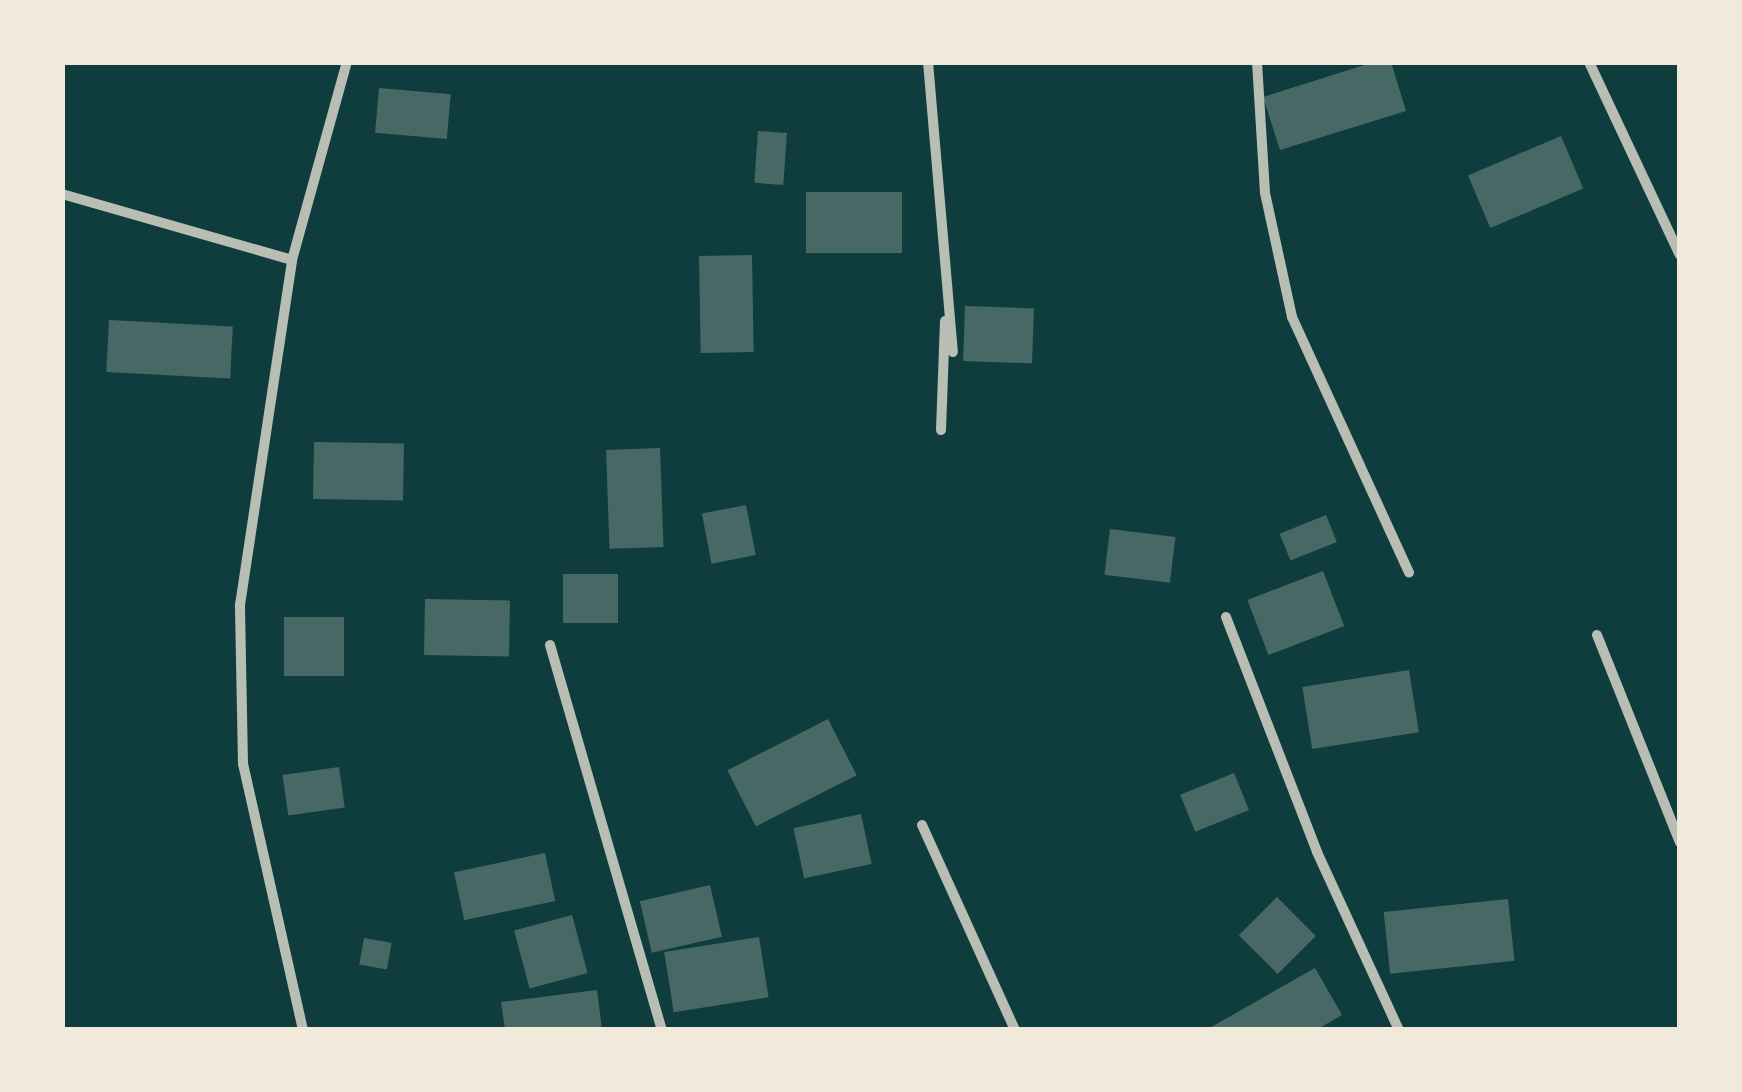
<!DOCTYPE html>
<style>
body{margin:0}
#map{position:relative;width:1742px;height:1092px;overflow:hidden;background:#0f3d3e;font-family:"Golos Text",sans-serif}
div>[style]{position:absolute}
.building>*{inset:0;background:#486865;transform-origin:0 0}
.minor>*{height:10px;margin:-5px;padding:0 5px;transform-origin:5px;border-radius:5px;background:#b8beb3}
span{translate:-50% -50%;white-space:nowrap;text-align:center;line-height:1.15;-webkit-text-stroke:10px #f1e9da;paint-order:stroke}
.frame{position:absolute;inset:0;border:65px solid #f1e9da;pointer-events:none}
</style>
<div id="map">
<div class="building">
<div style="clip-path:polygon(1374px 62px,1391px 62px,1406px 111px,1280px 150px,1263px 97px)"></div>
<div style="left:379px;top:88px;width:72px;height:45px;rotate:5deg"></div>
<div style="left:758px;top:131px;width:29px;height:52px;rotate:4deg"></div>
<div style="left:1561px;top:136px;width:57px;height:101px;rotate:67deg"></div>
<div style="left:806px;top:192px;width:96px;height:61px"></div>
<div style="left:752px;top:255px;width:97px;height:53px;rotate:89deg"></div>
<div style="left:965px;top:306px;width:69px;height:55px;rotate:2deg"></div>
<div style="left:109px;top:320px;width:124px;height:52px;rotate:3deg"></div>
<div style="left:314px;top:442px;width:90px;height:57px;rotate:1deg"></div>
<div style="left:660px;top:448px;width:99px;height:54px;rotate:88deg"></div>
<div style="left:746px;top:505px;width:51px;height:45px;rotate:79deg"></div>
<div style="left:1326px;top:515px;width:29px;height:50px;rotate:68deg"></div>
<div style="left:1110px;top:529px;width:66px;height:46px;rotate:7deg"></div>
<div style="left:1323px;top:571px;width:59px;height:81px;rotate:69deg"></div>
<div style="left:563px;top:574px;width:55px;height:49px"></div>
<div style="left:425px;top:599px;width:85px;height:56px;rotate:1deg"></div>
<div style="left:284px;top:617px;width:60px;height:59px"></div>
<div style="left:1409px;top:670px;width:63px;height:108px;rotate:81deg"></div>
<div style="left:828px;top:719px;width:63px;height:113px;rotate:63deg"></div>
<div style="left:339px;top:767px;width:41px;height:57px;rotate:82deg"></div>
<div style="left:1234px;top:773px;width:40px;height:58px;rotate:68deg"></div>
<div style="left:861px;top:814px;width:51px;height:69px;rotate:78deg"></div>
<div style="left:545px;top:853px;width:49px;height:93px;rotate:78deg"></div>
<div style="left:710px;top:885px;width:53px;height:72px;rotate:77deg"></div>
<div style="left:1277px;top:897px;width:55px;height:54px;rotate:45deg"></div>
<div style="left:1508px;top:899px;width:62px;height:125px;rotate:84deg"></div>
<div style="left:572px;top:915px;width:60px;height:60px;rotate:75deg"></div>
<div style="left:759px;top:937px;width:61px;height:96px;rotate:81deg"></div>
<div style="left:364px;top:938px;width:28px;height:27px;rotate:10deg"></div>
<div style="clip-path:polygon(1315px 968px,1342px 1015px,1316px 1030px,1206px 1030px)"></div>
<div style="clip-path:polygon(597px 990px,602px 1030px,505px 1030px,501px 1002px)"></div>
</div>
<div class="minor">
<div style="left:928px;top:62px;width:291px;rotate:85.1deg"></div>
<div style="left:1257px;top:62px;width:131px;rotate:86.5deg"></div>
<div style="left:1265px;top:193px;width:127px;rotate:77.7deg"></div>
<div style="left:1292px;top:317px;width:281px;rotate:65.4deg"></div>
<div style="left:1589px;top:62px;width:213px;rotate:64.8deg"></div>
<div style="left:62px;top:194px;width:239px;rotate:16deg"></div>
<div style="left:941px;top:430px;width:109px;rotate:-87.9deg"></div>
<div style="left:1226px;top:617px;width:252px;rotate:68.8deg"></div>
<div style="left:1317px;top:852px;width:196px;rotate:65.3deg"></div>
<div style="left:1597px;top:635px;width:223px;rotate:68.2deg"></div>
<div style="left:550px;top:645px;width:401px;rotate:73.8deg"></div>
<div style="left:922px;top:825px;width:225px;rotate:65.6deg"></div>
<div style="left:303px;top:1030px;width:273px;rotate:-102.7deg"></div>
<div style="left:243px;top:764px;width:159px;rotate:-91.1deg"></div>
<div style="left:240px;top:605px;width:349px;rotate:-81.4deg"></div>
<div style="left:292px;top:260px;width:205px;rotate:-74.5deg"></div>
</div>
<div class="frame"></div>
</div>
